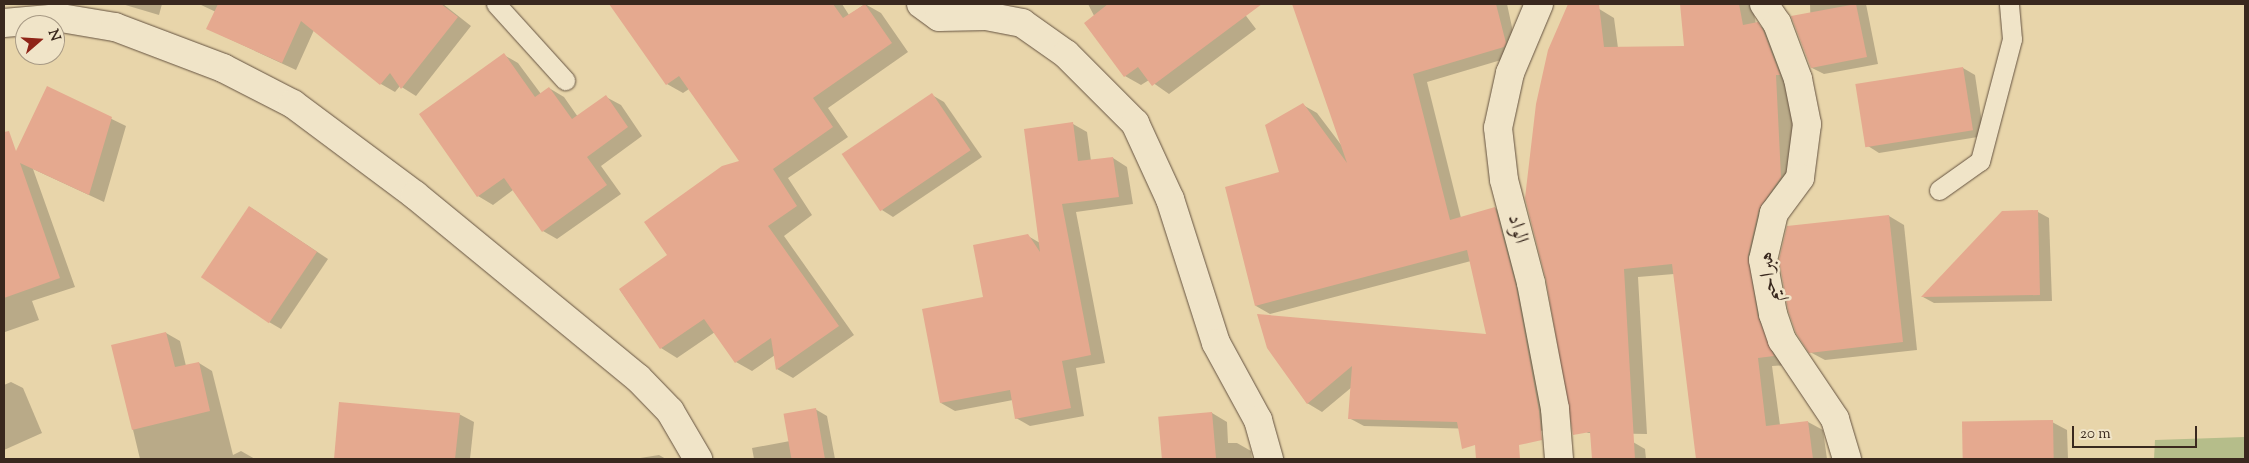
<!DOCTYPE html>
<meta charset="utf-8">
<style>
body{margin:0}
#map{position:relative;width:2249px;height:463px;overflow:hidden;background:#e8d5aa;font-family:"Sorts Mill Goudy",Amiri,serif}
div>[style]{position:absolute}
.green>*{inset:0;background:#b5bd8a}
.shadow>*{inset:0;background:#0003}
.building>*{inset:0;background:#e5a98f;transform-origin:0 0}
.roads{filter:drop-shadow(0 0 1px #655341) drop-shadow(0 0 1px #655341)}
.service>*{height:19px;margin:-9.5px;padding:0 9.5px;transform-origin:9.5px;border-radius:9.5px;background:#f0e4c8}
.minor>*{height:28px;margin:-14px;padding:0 14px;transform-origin:14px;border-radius:14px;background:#f0e4c8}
.tertiary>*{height:28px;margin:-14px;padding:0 14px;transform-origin:14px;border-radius:14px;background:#f0e4c8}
span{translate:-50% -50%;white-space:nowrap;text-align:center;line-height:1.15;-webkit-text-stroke:5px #f0e4c8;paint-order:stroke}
.street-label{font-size:21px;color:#39281e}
.frame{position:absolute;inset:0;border:5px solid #39281e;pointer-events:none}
.north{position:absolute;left:15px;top:15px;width:50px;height:50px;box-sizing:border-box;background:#f0e4c8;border:1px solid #a79984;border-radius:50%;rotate:71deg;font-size:14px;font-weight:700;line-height:20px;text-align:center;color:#39281e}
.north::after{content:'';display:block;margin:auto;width:18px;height:22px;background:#8f2418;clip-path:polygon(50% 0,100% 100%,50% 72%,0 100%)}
.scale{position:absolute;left:2072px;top:426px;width:125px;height:22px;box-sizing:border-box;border:2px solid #39281e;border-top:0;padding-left:6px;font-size:15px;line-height:18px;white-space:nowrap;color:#39281e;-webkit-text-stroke:4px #f0e4c8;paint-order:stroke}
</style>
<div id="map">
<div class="green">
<div style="clip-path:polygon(2245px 437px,2245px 459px,2154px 459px,2155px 440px)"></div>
</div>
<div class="shadow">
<div style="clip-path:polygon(122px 4px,162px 4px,159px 15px)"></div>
<div style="clip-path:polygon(199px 4px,443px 4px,471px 26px,416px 96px,400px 86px,395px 92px,381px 84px,314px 30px,296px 70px,208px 29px,216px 12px)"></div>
<div style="clip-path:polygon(611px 4px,842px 4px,849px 15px,865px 4px,881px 13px,908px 52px,828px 108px,848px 137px,788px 178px,812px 215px,784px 236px,854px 335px,793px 378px,777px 369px,775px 355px,752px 371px,736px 362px,715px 332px,677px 358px,661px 348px,620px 290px,668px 256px,741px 162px,689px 89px,683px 93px,667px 84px)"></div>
<div style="clip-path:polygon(1088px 4px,1237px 4px,1256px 29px,1169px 94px,1149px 80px,1141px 85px,1125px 76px)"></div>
<div style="clip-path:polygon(1293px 4px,1507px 4px,1518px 55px,1427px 82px,1461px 218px,1495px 208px,1509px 217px,1554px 431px,1364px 426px,1349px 418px,1352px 387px,1322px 412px,1307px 403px,1268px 348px,1488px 335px,1471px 261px,1270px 314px,1256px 306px,1280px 172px,1303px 105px,1317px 113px,1342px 146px)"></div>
<div style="clip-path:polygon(1570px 4px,1591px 4px,1614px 18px,1618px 48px,1685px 47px,1682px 4px,1752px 4px,1756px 24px,1773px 33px,1791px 83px,1796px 186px,1762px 266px,1788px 365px,1772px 366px,1780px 425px,1808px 422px,1823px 430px,1827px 459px,1697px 459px,1674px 274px,1638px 277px,1647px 434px,1588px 433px,1573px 424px,1548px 280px,1549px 50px)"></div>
<div style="clip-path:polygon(1810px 4px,1866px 4px,1878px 64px,1824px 74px,1812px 68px)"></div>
<div style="clip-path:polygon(504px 55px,518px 63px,541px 94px,549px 88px,564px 97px,578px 117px,606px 97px,621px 105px,642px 136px,601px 166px,621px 194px,557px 239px,543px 231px,513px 190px,493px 205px,478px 196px)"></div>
<div style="clip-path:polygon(1963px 68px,1975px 75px,1984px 136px,1879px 153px,1868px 146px)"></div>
<div style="clip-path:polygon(48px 88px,126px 126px,104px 202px,33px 169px,75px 287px,32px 301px,39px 320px,5px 332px,4px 179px)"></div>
<div style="clip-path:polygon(932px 95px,944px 102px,982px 157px,893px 217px,882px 210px)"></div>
<div style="clip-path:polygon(1073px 124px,1087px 132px,1091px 161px,1113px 158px,1127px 167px,1133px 204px,1076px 212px,1105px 363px,1076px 368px,1084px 416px,1030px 426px,1016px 418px,1013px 400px,955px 411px,941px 403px,984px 298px,1028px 236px,1040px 243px)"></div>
<div style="clip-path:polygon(250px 207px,328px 259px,281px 329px,269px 322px)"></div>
<div style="clip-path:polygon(2038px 212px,2049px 218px,2052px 301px,1934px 303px,1923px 297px)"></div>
<div style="clip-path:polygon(1889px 216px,1904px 225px,1917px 350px,1825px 360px,1810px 352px)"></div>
<div style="clip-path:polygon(166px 333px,180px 341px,186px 366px,199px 363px,212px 371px,233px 455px,241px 451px,255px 459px,140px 459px,113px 346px)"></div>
<div style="clip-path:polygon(11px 382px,23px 388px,42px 433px,4px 450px,4px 385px)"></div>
<div style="clip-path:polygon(340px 403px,459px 414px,474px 422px,470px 459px,335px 459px)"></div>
<div style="clip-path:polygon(815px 409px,827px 416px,835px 459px,754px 459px,752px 448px,790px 441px)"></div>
<div style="clip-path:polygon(1212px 413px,1227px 422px,1228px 443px,1237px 443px,1251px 451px,1252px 459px,1163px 459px,1160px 418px)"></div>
<div style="clip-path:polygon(2052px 422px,2067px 430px,2068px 459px,1965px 459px,1963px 425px)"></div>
<div style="clip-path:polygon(1633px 442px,1645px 449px,1646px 459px,1593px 459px,1593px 449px)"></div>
<div style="clip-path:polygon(659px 455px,666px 459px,634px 459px)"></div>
</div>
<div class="building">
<div style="clip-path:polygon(218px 4px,441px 4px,458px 17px,401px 89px,390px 73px,380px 85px,301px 21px,282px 63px,206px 29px)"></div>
<div style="clip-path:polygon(609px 4px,833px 4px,843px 18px,865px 4px,892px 43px,813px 98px,833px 127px,773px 169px,797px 206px,768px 226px,839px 326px,776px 370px,771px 338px,735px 363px,704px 319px,660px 349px,619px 289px,667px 255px,644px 222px,722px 166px,739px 161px,679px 76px,666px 85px)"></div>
<div style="clip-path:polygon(1108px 4px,1262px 4px,1152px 86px,1138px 67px,1124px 77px,1084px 23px)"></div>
<div style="clip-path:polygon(1292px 4px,1496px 4px,1506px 43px,1504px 47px,1413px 74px,1450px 220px,1495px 207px,1516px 286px,1539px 411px,1542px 440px,1519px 445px,1520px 459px,1476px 459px,1475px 445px,1462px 449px,1457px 422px,1348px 419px,1352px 366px,1307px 404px,1267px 348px,1257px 314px,1486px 334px,1467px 250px,1255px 306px,1225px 187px,1279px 172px,1265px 125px,1303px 103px,1347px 163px)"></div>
<div style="clip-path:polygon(1568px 4px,1599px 4px,1604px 47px,1684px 46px,1680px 4px,1739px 4px,1743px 25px,1758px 22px,1763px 30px,1780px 75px,1776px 75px,1781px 177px,1759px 209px,1748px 256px,1758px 317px,1774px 356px,1758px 358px,1766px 426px,1808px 421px,1813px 459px,1696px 459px,1672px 264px,1624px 269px,1635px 459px,1592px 459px,1590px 432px,1573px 435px,1546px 280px,1525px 198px,1536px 104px,1548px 50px)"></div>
<div style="clip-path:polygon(1856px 4px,1867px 57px,1811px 68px,1791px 16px)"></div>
<div style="clip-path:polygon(504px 53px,535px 97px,549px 87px,572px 119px,606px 95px,628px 127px,587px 157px,607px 185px,542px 232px,504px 178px,477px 197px,419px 114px)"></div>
<div style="left:1963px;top:67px;width:64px;height:109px;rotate:81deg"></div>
<div style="clip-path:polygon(47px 86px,112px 117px,89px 195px,20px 163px,60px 278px,4px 298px,4px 132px,9px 131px,16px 151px)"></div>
<div style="left:932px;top:93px;width:69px;height:109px;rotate:56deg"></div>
<div style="clip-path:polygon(1073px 122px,1078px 161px,1113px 157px,1119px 197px,1062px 204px,1091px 355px,1062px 361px,1071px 408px,1015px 419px,1010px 390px,940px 403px,922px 309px,983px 297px,973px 245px,1028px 234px,1040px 252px,1024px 129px)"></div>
<div style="left:249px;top:206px;width:82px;height:86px;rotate:34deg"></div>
<div style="clip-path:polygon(2038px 210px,2040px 295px,1921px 297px,2002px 211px)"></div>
<div style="clip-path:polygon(1889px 215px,1903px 342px,1809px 353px,1796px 333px,1788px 310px,1779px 260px,1787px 226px)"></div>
<div style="clip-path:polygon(166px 332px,175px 367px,199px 362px,210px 411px,132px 430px,111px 345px)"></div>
<div style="clip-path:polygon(339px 402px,460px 413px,455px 459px,334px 459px)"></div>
<div style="left:816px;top:408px;width:52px;height:33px;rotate:80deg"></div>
<div style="left:1212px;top:412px;width:47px;height:54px;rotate:85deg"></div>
<div style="left:2053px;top:420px;width:39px;height:91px;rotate:89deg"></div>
</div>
<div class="roads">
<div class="service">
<div style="left:496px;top:4px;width:103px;rotate:47.8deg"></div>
<div style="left:1939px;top:190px;width:50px;rotate:-35.3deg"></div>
<div style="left:1980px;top:161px;width:126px;rotate:-75.3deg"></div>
<div style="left:2012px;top:39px;width:35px;rotate:-95deg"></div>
</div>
<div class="minor">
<div style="left:921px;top:4px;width:22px;rotate:36deg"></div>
<div style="left:939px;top:17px;width:47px;rotate:-1.2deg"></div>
<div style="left:986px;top:16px;width:37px;rotate:11deg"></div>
<div style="left:1022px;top:23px;width:54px;rotate:35.2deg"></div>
<div style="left:1066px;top:54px;width:98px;rotate:45deg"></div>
<div style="left:1135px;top:123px;width:84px;rotate:65.3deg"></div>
<div style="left:1170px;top:199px;width:151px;rotate:72.3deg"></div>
<div style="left:1216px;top:343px;width:88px;rotate:61.4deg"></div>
<div style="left:1258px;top:420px;width:41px;rotate:74.2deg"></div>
<div style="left:1764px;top:4px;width:23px;rotate:56deg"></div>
<div style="left:1777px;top:23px;width:60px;rotate:69.4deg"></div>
<div style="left:1798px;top:79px;width:46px;rotate:78.7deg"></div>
<div style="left:1807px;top:124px;width:54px;rotate:97.4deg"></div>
<div style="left:1800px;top:178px;width:44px;rotate:126.6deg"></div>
<div style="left:1774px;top:213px;width:48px;rotate:103.2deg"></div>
<div style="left:1763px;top:260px;width:55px;rotate:79.5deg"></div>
<div style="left:1773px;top:314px;width:28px;rotate:71deg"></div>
<div style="left:1782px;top:340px;width:95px;rotate:56.1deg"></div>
<div style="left:1835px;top:419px;width:42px;rotate:73.3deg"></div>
<div style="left:4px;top:23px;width:57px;rotate:-5deg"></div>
<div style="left:61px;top:18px;width:55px;rotate:9.5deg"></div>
<div style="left:115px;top:27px;width:116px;rotate:20.8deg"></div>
<div style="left:223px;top:68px;width:79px;rotate:27.2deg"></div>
<div style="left:293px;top:104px;width:152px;rotate:36.7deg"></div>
<div style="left:415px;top:195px;width:288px;rotate:39.4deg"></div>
<div style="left:638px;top:378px;width:46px;rotate:45.9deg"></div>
<div style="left:670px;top:411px;width:56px;rotate:59.7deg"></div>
</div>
<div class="tertiary">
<div style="left:1539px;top:4px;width:75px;rotate:112.8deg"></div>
<div style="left:1510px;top:73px;width:56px;rotate:102.3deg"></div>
<div style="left:1498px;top:128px;width:52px;rotate:83.4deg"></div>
<div style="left:1504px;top:180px;width:106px;rotate:75.3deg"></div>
<div style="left:1531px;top:283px;width:128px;rotate:79.2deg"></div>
<div style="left:1555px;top:409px;width:50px;rotate:85.4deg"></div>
</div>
</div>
<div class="street-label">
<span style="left:1517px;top:229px;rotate:75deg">الواد</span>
<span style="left:1769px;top:277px;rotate:-95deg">هبراحيم</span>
</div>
<div class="frame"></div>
<div class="north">N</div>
<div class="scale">20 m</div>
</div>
